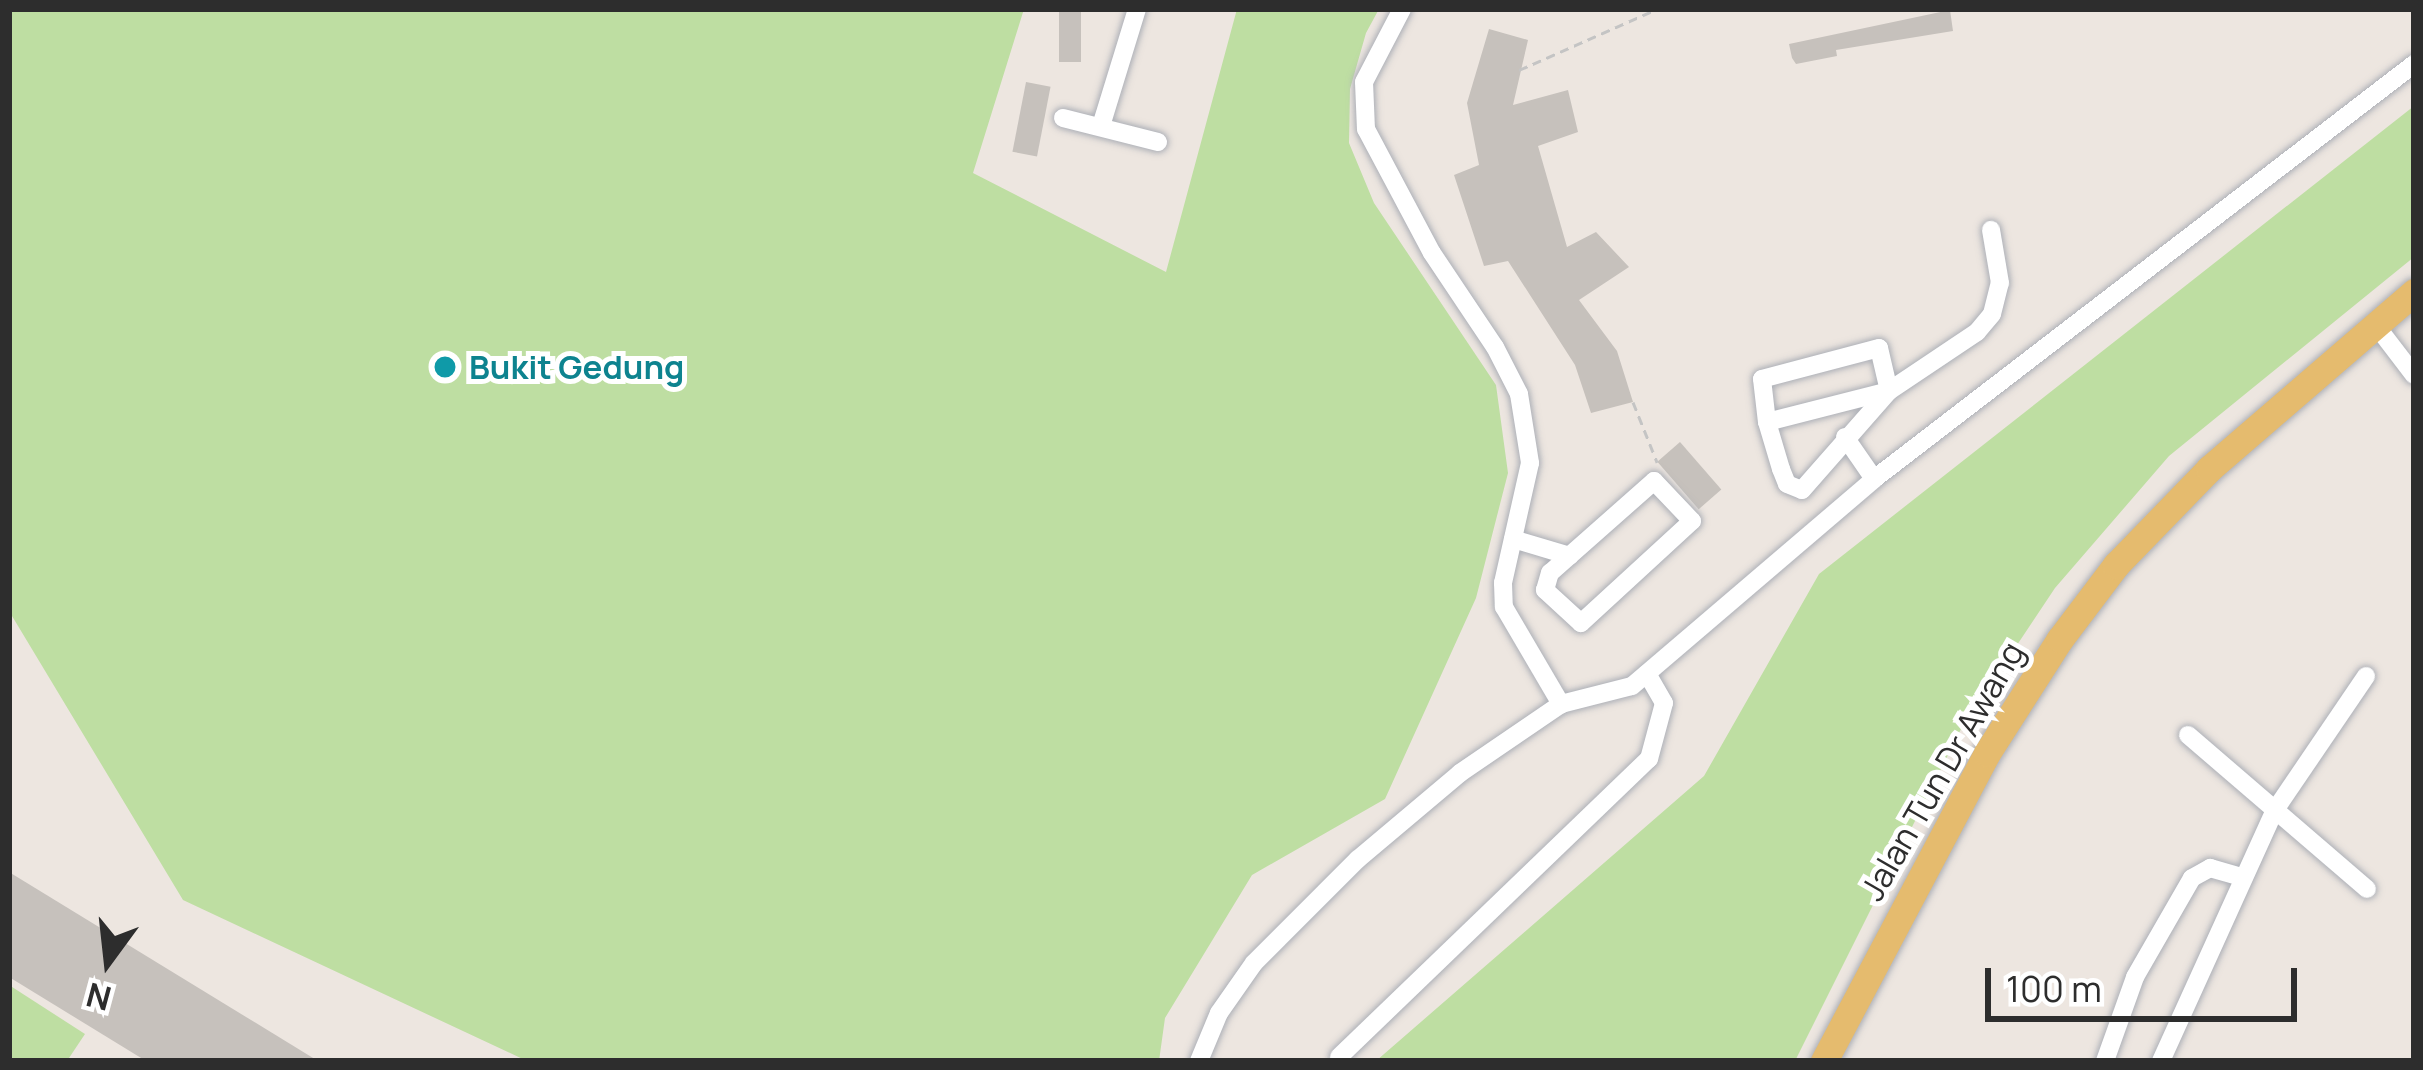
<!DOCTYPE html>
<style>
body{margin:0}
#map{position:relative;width:2423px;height:1070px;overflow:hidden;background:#ede6e0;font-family:Manrope,sans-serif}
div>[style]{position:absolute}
.green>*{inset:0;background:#bedea2}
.building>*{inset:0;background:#c6c1bc;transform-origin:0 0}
.path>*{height:3px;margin-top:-1.5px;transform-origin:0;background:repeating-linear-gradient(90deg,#c4c4c4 0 9px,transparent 0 15px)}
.roads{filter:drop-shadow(0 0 3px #adb0b7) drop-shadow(0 0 3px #adb0b7)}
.street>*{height:18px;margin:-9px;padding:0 9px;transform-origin:9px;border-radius:9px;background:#fff}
.primary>*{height:27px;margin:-13.5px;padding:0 13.5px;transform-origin:13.5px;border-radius:13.5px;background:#e5bb6e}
.dots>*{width:33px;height:33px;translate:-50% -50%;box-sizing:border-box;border:6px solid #fff;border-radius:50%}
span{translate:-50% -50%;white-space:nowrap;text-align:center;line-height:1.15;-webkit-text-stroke:10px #fff;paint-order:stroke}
.culture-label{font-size:33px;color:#0d838f;font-weight:700}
.left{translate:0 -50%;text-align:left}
.street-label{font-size:33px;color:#2d2d2d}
.frame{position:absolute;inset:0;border:12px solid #2d2d2d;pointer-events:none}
.north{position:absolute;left:48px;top:902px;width:120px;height:120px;-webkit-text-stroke:9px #fff;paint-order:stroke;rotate:195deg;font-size:33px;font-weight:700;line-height:48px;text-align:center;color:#2d2d2d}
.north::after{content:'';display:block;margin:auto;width:42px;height:54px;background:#2d2d2d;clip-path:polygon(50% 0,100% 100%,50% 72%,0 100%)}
.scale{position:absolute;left:1985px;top:968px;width:312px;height:54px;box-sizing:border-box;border:6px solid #2d2d2d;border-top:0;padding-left:15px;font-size:36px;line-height:42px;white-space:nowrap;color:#2d2d2d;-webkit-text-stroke:9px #fff;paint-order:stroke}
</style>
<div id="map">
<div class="green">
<div style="clip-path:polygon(9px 9px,1024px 9px,973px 173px,1166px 272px,1237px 9px,1379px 9px,1366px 33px,1350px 89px,1349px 143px,1374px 203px,1496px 385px,1508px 473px,1476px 598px,1385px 799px,1252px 875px,1165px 1018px,1159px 1061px,527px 1061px,183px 900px,9px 611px)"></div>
<div style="clip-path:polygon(2414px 106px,2414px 257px,2169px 456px,2055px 588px,1961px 729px,1795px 1061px,1376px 1061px,1704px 776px,1819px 574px)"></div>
<div style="clip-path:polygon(9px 985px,85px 1034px,67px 1061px,9px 1061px)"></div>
</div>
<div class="building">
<div style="left:1059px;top:9px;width:22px;height:53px"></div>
<div style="clip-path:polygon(1950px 10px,1953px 31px,1836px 50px,1837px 56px,1796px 64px,1792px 58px,1789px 44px)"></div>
<div style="clip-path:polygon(1489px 29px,1528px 40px,1513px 105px,1568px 90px,1578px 132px,1538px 146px,1567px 247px,1596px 232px,1629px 267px,1579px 300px,1617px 351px,1633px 402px,1591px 413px,1575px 365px,1508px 261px,1484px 266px,1454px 175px,1479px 165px,1467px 103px)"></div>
<div style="left:1026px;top:82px;width:25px;height:71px;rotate:11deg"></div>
<div style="left:1680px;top:442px;width:63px;height:30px;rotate:49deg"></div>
<div style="clip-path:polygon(9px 872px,318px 1061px,146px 1061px,9px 977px)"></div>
</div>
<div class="path">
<div style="left:1519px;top:70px;width:145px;rotate:-23.9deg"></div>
<div style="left:1633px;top:402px;width:65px;rotate:68.2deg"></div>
</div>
<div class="roads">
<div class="street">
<div style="left:1402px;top:9px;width:82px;rotate:117.5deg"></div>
<div style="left:1364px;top:82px;width:47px;rotate:87.6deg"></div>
<div style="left:1366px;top:129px;width:140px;rotate:62deg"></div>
<div style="left:1432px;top:253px;width:113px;rotate:56.2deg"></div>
<div style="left:1495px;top:347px;width:53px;rotate:62.9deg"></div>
<div style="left:1519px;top:394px;width:70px;rotate:80.9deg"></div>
<div style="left:1530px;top:463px;width:123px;rotate:102.7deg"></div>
<div style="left:1503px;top:583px;width:24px;rotate:88deg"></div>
<div style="left:1504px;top:607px;width:113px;rotate:59.6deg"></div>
<div style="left:1063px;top:118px;width:98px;rotate:14.2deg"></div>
<div style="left:1101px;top:126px;width:122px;rotate:-72.9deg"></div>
<div style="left:2375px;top:324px;width:64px;rotate:52.6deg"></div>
<div style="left:1767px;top:422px;width:126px;rotate:-14.3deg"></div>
<div style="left:1889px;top:391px;width:44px;rotate:-103.1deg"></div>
<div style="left:1879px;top:348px;width:121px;rotate:165.2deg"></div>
<div style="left:1762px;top:379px;width:43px;rotate:83.4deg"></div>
<div style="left:1767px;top:422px;width:49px;rotate:73.4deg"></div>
<div style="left:1781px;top:469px;width:16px;rotate:68deg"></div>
<div style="left:1787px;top:484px;width:16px;rotate:22deg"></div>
<div style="left:1802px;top:490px;width:132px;rotate:-48.7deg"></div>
<div style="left:1889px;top:391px;width:106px;rotate:-33.8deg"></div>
<div style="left:1977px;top:332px;width:23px;rotate:-50deg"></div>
<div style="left:1992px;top:314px;width:32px;rotate:-76deg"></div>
<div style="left:2000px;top:283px;width:54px;rotate:-99.6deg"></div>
<div style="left:1845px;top:437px;width:51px;rotate:55.4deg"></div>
<div style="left:1654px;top:481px;width:55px;rotate:46.5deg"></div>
<div style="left:1692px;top:521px;width:151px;rotate:137.4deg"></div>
<div style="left:1581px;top:623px;width:49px;rotate:-137.5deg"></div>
<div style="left:1545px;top:590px;width:18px;rotate:-74deg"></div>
<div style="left:1550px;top:573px;width:139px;rotate:-41.5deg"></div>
<div style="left:1513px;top:539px;width:59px;rotate:16.6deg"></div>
<div style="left:2188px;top:735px;width:236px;rotate:40.7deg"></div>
<div style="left:1339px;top:1057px;width:430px;rotate:-43.9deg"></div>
<div style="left:1649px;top:759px;width:58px;rotate:-75deg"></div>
<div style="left:1664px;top:703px;width:34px;rotate:-120deg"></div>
<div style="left:1199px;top:1061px;width:52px;rotate:-67.4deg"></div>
<div style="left:1219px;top:1013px;width:61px;rotate:-55deg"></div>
<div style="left:1254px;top:963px;width:147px;rotate:-45deg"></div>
<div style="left:1358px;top:859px;width:133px;rotate:-40.1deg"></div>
<div style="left:1460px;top:773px;width:122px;rotate:-34.3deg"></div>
<div style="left:1561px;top:704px;width:73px;rotate:-14.2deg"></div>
<div style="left:1632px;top:686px;width:318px;rotate:-40.5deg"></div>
<div style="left:1874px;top:479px;width:681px;rotate:-37.54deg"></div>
<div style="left:2105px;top:1061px;width:89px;rotate:-70.3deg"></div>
<div style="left:2135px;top:977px;width:114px;rotate:-60.1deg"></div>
<div style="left:2192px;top:878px;width:21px;rotate:-29deg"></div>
<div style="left:2210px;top:868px;width:35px;rotate:16deg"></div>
<div style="left:2161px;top:1061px;width:276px;rotate:-65.6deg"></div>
<div style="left:2275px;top:810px;width:162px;rotate:-55.8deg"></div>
</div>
<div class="primary">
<div style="left:1824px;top:1061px;width:348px;rotate:-62.1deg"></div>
<div style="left:1987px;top:753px;width:135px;rotate:-57.4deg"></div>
<div style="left:2060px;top:639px;width:93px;rotate:-52.9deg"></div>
<div style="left:2116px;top:565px;width:134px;rotate:-45.9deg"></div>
<div style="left:2209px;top:469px;width:271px;rotate:-40.8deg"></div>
</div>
</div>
<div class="dots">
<div style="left:445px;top:367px;background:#0f9aa8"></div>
</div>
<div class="culture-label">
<span class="left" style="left:469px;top:367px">Bukit Gedung</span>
</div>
<div class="street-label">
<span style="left:1942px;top:771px;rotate:-60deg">Jalan Tun Dr Awang</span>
</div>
<div class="frame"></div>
<div class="north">N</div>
<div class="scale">100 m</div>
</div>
